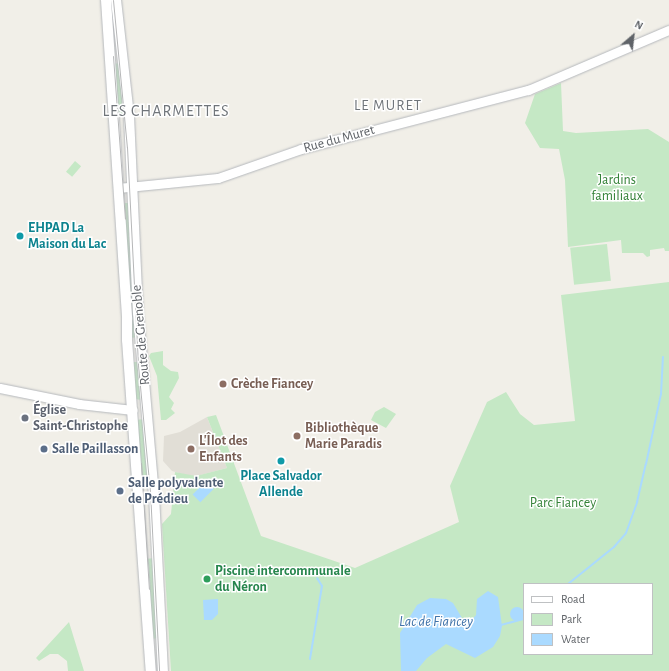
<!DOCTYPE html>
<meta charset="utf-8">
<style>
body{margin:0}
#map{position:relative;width:669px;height:671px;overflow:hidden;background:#f1efe8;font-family:"Alegreya Sans",sans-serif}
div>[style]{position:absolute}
.education>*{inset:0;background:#e1ded6}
.green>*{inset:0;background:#c5e8c5;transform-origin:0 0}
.water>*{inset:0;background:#aadaff;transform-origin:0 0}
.round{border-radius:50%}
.stream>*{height:2px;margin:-1px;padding:0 1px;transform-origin:1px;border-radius:1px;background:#aadaff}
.roads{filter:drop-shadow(0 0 1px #b5b8bc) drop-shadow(0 0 1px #b5b8bc)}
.tertiary>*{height:9px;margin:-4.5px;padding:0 4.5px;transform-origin:4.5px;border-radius:4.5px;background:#fff}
.secondary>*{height:10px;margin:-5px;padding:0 5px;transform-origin:5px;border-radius:5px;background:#fff}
.tram>*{height:1px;margin:-0.5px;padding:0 0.5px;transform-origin:0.5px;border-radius:0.5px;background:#b6b7b8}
.dots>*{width:11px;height:11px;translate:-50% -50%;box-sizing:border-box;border:2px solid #fff;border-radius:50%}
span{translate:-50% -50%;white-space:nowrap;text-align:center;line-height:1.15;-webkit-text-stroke:3px #fff;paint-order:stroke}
.street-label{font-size:14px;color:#5f6368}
.park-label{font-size:14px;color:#348238}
.culture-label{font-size:14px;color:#0d838f;font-weight:700}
.left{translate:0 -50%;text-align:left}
.education-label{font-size:14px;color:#785e54;font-weight:700}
.worship-label{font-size:14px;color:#5b616d;font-weight:700}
.service-label{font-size:14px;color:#4e5e75;font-weight:700}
.leisure-label{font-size:14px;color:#27864d;font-weight:700}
.neighbourhood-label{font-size:15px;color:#70757a;letter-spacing:1px}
.water-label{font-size:15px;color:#4174aa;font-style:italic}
.quarter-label{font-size:16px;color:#70757a;letter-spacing:1px}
.legend{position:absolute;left:523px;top:583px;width:130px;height:72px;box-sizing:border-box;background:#fff;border:1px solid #bfc1c3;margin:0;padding:5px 7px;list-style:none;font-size:12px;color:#5f6368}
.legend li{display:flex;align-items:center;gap:8px;height:20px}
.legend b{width:20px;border:1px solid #bfc1c3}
.north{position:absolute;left:613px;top:16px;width:40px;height:40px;-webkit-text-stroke:3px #fff;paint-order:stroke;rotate:28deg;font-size:11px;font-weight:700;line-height:16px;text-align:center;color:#5f6368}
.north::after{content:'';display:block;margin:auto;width:14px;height:18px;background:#5f6368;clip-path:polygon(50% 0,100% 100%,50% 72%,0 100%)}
</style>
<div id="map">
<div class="education">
<div style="clip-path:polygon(207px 417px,227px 468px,193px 477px,172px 471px,163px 461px,164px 436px,180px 432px)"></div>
</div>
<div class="green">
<div style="left:123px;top:63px;width:51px;height:11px;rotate:86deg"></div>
<div style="clip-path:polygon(561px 83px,563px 131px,576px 133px,648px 129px,669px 142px,669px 251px,665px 251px,664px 248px,650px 250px,650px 256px,647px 257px,643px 253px,622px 253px,621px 240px,568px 247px,565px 180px,559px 149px,540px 148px,525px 123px,535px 94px)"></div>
<div style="left:75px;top:161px;width:8px;height:14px;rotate:40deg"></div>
<div style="clip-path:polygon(122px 203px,131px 203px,137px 337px,131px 338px)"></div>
<div style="left:607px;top:244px;width:37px;height:37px;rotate:84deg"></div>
<div style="clip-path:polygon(evenodd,669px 282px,669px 671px,171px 671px,162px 524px,171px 514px,175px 472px,196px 476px,227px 468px,207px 417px,216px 415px,261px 536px,355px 568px,459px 522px,450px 486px,487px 402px,506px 392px,520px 414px,534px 425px,575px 421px,561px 295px,669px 282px,524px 584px,652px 584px,652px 654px,524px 654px,524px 584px)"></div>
<div style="clip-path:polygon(163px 351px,163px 365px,171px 371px,178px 372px,179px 378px,169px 397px,174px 403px,171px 409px,175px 413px,166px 420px,161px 420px,157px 376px,149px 356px,151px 353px)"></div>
<div style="clip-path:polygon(130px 362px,139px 362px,142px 400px,134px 399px)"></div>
<div style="clip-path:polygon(384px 407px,396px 414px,386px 428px,371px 420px,375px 412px)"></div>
<div style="clip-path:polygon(145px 419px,151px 487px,140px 488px,136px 420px)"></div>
<div style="clip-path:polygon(155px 558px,159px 638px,151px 639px,145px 559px)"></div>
<div style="clip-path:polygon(69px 622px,84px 671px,68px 671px,67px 661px,58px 654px,50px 654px,39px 661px,36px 658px)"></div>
</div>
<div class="water">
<div style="left:206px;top:481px;width:11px;height:19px;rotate:45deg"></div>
<div style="clip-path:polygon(488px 591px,498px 597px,502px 626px,500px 636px,493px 647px,475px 658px,446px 644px,427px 658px,416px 671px,401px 671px,400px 633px,417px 605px,430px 598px,446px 599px,453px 603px,462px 618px,470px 622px,476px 615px,477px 599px)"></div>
<div style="clip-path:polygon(218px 599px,218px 614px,212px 620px,204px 620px,203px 600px)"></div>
<div class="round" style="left:510px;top:607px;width:14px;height:14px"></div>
</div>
<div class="stream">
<div style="left:568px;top:584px;width:59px;rotate:-38.8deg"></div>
<div style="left:614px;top:547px;width:18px;rotate:-49deg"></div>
<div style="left:626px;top:533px;width:33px;rotate:-70deg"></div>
<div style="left:637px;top:502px;width:39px;rotate:-77deg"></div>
<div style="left:646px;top:464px;width:72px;rotate:-77.9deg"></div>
<div style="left:661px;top:394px;width:37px;rotate:-87deg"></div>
<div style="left:501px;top:625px;width:24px;rotate:-15deg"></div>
<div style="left:310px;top:659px;width:74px;rotate:-80.7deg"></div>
<div style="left:322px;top:586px;width:9px;rotate:-122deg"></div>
</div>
<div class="roads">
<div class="tertiary">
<div style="left:118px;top:188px;width:100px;rotate:-5.7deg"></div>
<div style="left:218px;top:178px;width:88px;rotate:-19.3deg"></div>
<div style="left:301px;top:149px;width:235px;rotate:-14.6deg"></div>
<div style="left:528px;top:90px;width:153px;rotate:-23.1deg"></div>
<div style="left:0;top:388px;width:81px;rotate:11.4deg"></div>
<div style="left:79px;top:404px;width:54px;rotate:6.3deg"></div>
</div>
<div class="secondary">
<div style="left:106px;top:0;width:320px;rotate:86.2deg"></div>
<div style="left:127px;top:319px;width:21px;rotate:90deg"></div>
<div style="left:127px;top:340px;width:332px;rotate:85.9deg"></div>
<div style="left:116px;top:0;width:117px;rotate:83.6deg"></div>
<div style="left:129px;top:116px;width:197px;rotate:87.4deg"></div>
<div style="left:138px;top:313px;width:183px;rotate:85deg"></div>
<div style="left:154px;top:495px;width:176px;rotate:87.1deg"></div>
</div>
</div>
<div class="tram">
<div style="left:113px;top:0;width:148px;rotate:84.6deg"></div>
<div style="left:127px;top:147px;width:218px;rotate:87.1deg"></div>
<div style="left:138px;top:365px;width:127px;rotate:84.6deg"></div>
<div style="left:150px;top:491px;width:180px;rotate:87.1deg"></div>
<div style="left:113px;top:56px;width:163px;rotate:85.8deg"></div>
<div style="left:141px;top:463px;width:126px;rotate:86.4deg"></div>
</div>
<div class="dots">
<div style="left:20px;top:236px;background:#0f9aa8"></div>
<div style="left:223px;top:384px;background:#8d6e63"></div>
<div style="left:25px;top:418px;background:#6b7280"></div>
<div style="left:297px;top:436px;background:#8d6e63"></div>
<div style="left:44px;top:449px;background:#5c6f8a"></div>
<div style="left:191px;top:449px;background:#8d6e63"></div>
<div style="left:281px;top:461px;background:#0f9aa8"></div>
<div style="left:120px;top:491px;background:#5c6f8a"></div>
<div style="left:207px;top:579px;background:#2e9e5b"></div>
</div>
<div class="street-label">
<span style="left:339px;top:139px;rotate:-15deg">Rue du Muret</span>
<span style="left:141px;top:335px;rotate:-95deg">Route de Grenoble</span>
</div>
<div class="park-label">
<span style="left:617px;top:188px">Jardins<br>familiaux</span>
<span style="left:563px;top:503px">Parc Fiancey</span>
</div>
<div class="culture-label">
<span class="left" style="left:28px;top:236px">EHPAD La<br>Maison du Lac</span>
<span style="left:281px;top:484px">Place Salvador<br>Allende</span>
</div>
<div class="education-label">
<span class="left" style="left:231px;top:384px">Crèche Fiancey</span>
<span class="left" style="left:305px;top:436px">Bibliothèque<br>Marie Paradis</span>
<span class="left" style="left:199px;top:449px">L'Îlot des<br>Enfants</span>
</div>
<div class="worship-label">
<span class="left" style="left:33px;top:418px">Église<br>Saint-Christophe</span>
</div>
<div class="service-label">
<span class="left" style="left:52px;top:449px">Salle Paillasson</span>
<span class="left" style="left:128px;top:491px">Salle polyvalente<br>de Prédieu</span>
</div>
<div class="leisure-label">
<span class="left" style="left:215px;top:579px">Piscine intercommunale<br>du Néron</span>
</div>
<div class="neighbourhood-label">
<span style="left:388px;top:106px">LE MURET</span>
</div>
<div class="water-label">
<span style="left:436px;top:622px">Lac de Fiancey</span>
</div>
<div class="quarter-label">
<span style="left:166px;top:111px">LES CHARMETTES</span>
</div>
<ul class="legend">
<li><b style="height:5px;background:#fff"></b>Road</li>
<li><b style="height:11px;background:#c5e8c5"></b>Park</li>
<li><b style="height:11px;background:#aadaff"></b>Water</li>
</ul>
<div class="north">N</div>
</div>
